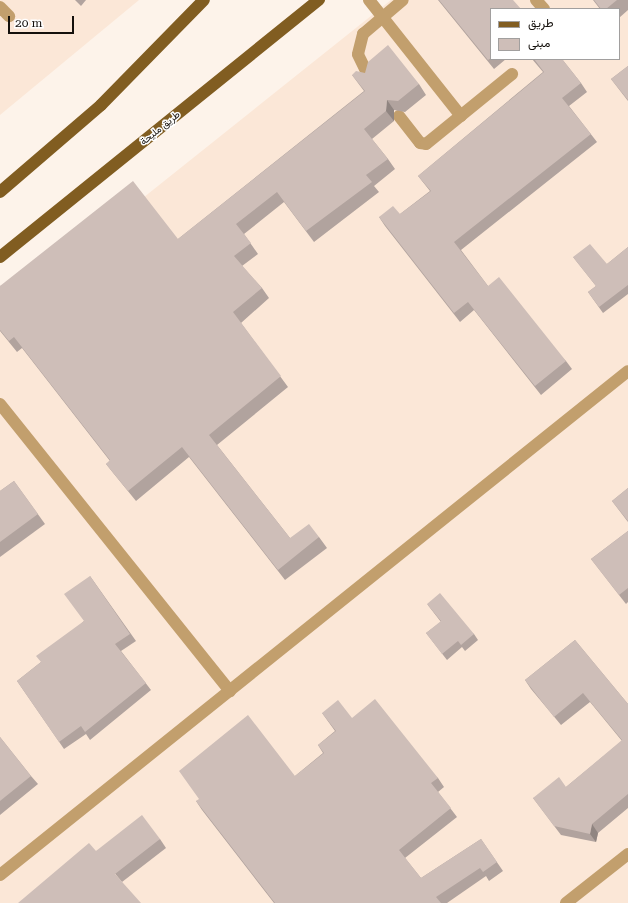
<!DOCTYPE html>
<meta charset="utf-8">
<style>
body{margin:0}
#map{position:relative;width:628px;height:903px;overflow:hidden;background:#fdf3ea;font-family:"Roboto Serif",Vazirmatn,serif}
div>[style]{position:absolute}
.built>*{inset:0;background:#fbe7d7}
.lane>*{height:12px;margin:-6px;padding:0 6px;transform-origin:6px;border-radius:6px;background:#c29f6d}
.street>*{height:12px;margin:-6px;padding:0 6px;transform-origin:6px;border-radius:6px;background:#c29f6d}
.primary>*{height:12px;margin:-6px;padding:0 6px;transform-origin:6px;border-radius:6px;background:#815d21}
.wall>*{inset:0;background:#b1a39e}
.shaded-wall>*{inset:0;background:#908581}
.building>*{inset:0;background:#cebeb8}
span{translate:-50% -50%;white-space:nowrap;text-align:center;line-height:1.15;-webkit-text-stroke:3px #fff;paint-order:stroke}
.street-label{font-size:10px;color:#14100c}
.legend{position:absolute;left:490px;top:8px;width:130px;height:52px;box-sizing:border-box;background:#fff;border:1px solid #a19f9e;margin:0;padding:5px 7px;list-style:none;font-size:12px;color:#14100c}
.legend li{display:flex;align-items:center;gap:8px;height:20px}
.legend b{width:20px;border:1px solid #a19f9e}
.scale{position:absolute;left:8px;top:16px;width:66px;height:18px;box-sizing:border-box;border:2px solid #14100c;border-top:0;padding-left:5px;font-size:12px;line-height:14px;white-space:nowrap;color:#14100c;-webkit-text-stroke:3px #fff;paint-order:stroke}
</style>
<div id="map">
<div class="built">
<div style="clip-path:polygon(0 0,139px 0,0 115px)"></div>
<div style="clip-path:polygon(evenodd,391px 0,628px 0,628px 903px,0 903px,0 312px,391px 0,491px 9px,619px 9px,619px 59px,491px 59px,491px 9px)"></div>
</div>
<div class="lane">
<div style="left:369px;top:0;width:148px;rotate:51.6deg"></div>
<div style="left:536px;top:0;width:12px;rotate:48deg"></div>
<div style="left:0;top:7px;width:13px;rotate:45deg"></div>
<div style="left:369px;top:77px;width:25px;rotate:-116deg"></div>
<div style="left:358px;top:54px;width:21px;rotate:-76deg"></div>
<div style="left:363px;top:34px;width:52px;rotate:-40.4deg"></div>
<div style="left:399px;top:116px;width:34px;rotate:52deg"></div>
<div style="left:420px;top:143px;width:6px;rotate:9deg"></div>
<div style="left:426px;top:144px;width:111px;rotate:-39.1deg"></div>
<div style="left:566px;top:903px;width:79px;rotate:-38.3deg"></div>
</div>
<div class="street">
<div style="left:0;top:404px;width:368px;rotate:51.3deg"></div>
<div style="left:0;top:875px;width:805px;rotate:-38.75deg"></div>
</div>
<div class="primary">
<div style="left:0;top:192px;width:133px;rotate:-40.7deg"></div>
<div style="left:101px;top:105px;width:147px;rotate:-45.6deg"></div>
<div style="left:0;top:257px;width:410px;rotate:-38.9deg"></div>
</div>
<div class="wall">
<div style="clip-path:polygon(75px 0,86px 0,81px 6px)"></div>
<div style="clip-path:polygon(438px 0,513px 0,491px 9px,491px 59px,506px 59px,494px 69px)"></div>
<div style="clip-path:polygon(593px 0,628px 0,628px 10px,619px 18px,619px 9px,600px 9px)"></div>
<div style="clip-path:polygon(532px 59px,562px 59px,581px 83px,587px 92px,569px 106px,597px 142px,461px 250px,488px 286px,566px 361px,572px 369px,541px 395px,474px 310px,460px 322px,385px 226px,379px 217px,400px 214px,430px 191px,418px 176px,543px 72px)"></div>
<div style="clip-path:polygon(628px 66px,628px 101px,611px 79px)"></div>
<div style="clip-path:polygon(352px 75px,419px 84px,426px 95px,405px 112px,394px 110px,394px 121px,372px 139px,388px 159px,395px 169px,374px 186px,379px 192px,314px 242px,284px 202px,244px 234px,258px 254px,242px 266px,262px 288px,269px 298px,241px 323px,288px 387px,217px 445px,290px 538px,319px 537px,327px 548px,285px 580px,189px 457px,136px 501px,114px 474px,106px 464px,110px 461px,22px 348px,17px 352px,0 331px,0 286px,178px 239px,364px 91px)"></div>
<div style="clip-path:polygon(628px 247px,628px 294px,603px 313px,588px 292px,596px 286px,573px 257px,607px 264px)"></div>
<div style="clip-path:polygon(14px 481px,45px 524px,0 557px,0 491px)"></div>
<div style="clip-path:polygon(628px 488px,628px 522px,612px 501px)"></div>
<div style="clip-path:polygon(628px 531px,628px 602px,626px 604px,591px 559px)"></div>
<div style="clip-path:polygon(90px 576px,136px 641px,121px 651px,151px 690px,90px 740px,86px 734px,64px 749px,17px 681px,41px 662px,84px 621px)"></div>
<div style="clip-path:polygon(427px 604px,474px 634px,478px 640px,465px 651px,462px 647px,447px 660px,426px 633px,441px 622px)"></div>
<div style="clip-path:polygon(575px 640px,628px 704px,628px 808px,598px 833px,596px 842px,561px 835px,533px 798px,566px 787px,622px 741px,590px 702px,561px 725px,531px 689px,525px 680px)"></div>
<div style="clip-path:polygon(322px 713px,352px 718px,438px 778px,444px 787px,438px 792px,457px 817px,405px 858px,421px 878px,481px 839px,503px 871px,489px 881px,486px 876px,447px 903px,274px 903px,202px 810px,196px 801px,295px 776px,323px 753px,318px 745px,335px 731px)"></div>
<div style="clip-path:polygon(0 737px,31px 776px,38px 784px,0 815px)"></div>
<div style="clip-path:polygon(160px 839px,166px 848px,122px 882px,96px 851px)"></div>
</div>
<div class="shaded-wall">
<div style="clip-path:polygon(387px 100px,394px 110px,394px 121px,386px 111px)"></div>
<div style="clip-path:polygon(592px 824px,598px 833px,596px 842px,590px 834px)"></div>
</div>
<div class="building">
<div style="clip-path:polygon(439px 0,513px 0,521px 9px,491px 9px,491px 58px,488px 60px)"></div>
<div style="clip-path:polygon(594px 0,617px 0,606px 9px,601px 9px)"></div>
<div style="clip-path:polygon(388px 45px,419px 84px,398px 101px,387px 100px,386px 111px,364px 129px,388px 159px,366px 175px,372px 182px,306px 231px,277px 192px,236px 224px,251px 243px,234px 256px,262px 288px,233px 312px,281px 376px,209px 435px,290px 538px,309px 524px,319px 537px,278px 570px,182px 447px,128px 491px,106px 464px,110px 460px,14px 337px,9px 341px,0 330px,0 286px,133px 181px,178px 239px,365px 91px,352px 75px,356px 71px,365px 73px,368px 62px)"></div>
<div style="clip-path:polygon(534px 59px,562px 59px,581px 83px,562px 98px,591px 134px,454px 242px,488px 286px,499px 277px,566px 361px,535px 386px,468px 302px,454px 313px,379px 217px,393px 206px,400px 214px,431px 191px,418px 176px,544px 72px)"></div>
<div style="clip-path:polygon(628px 66px,628px 100px,611px 79px)"></div>
<div style="clip-path:polygon(590px 244px,607px 264px,628px 247px,628px 285px,599px 307px,588px 292px,596px 286px,573px 257px)"></div>
<div style="clip-path:polygon(14px 481px,38px 514px,0 542px,0 491px)"></div>
<div style="clip-path:polygon(628px 488px,628px 521px,612px 501px)"></div>
<div style="clip-path:polygon(628px 531px,628px 588px,619px 595px,591px 559px)"></div>
<div style="clip-path:polygon(90px 576px,130px 634px,115px 644px,146px 683px,85px 732px,81px 726px,59px 742px,17px 681px,41px 662px,36px 656px,84px 621px,64px 594px)"></div>
<div style="clip-path:polygon(440px 593px,474px 634px,461px 645px,458px 641px,442px 654px,426px 633px,441px 621px,427px 604px)"></div>
<div style="clip-path:polygon(575px 640px,628px 704px,628px 794px,592px 824px,590px 834px,554px 826px,533px 798px,559px 777px,566px 787px,622px 740px,583px 693px,554px 717px,525px 680px)"></div>
<div style="clip-path:polygon(375px 699px,438px 778px,431px 783px,451px 808px,399px 850px,421px 878px,481px 839px,497px 862px,483px 872px,480px 868px,436px 897px,441px 903px,275px 903px,196px 801px,199px 799px,179px 771px,248px 715px,295px 776px,324px 753px,318px 745px,336px 731px,322px 713px,338px 700px,352px 718px)"></div>
<div style="clip-path:polygon(0 737px,31px 776px,0 801px)"></div>
<div style="clip-path:polygon(142px 815px,160px 839px,115px 874px,141px 903px,18px 903px,89px 843px,96px 851px)"></div>
</div>
<div class="street-label">
<span style="left:160px;top:128px;rotate:-39deg">طريق مليحة</span>
</div>
<ul class="legend">
<li><b style="height:5px;background:#815d21"></b>طريق</li>
<li><b style="height:11px;background:#cebeb8"></b>مبنى</li>
</ul>
<div class="scale">20 m</div>
</div>
